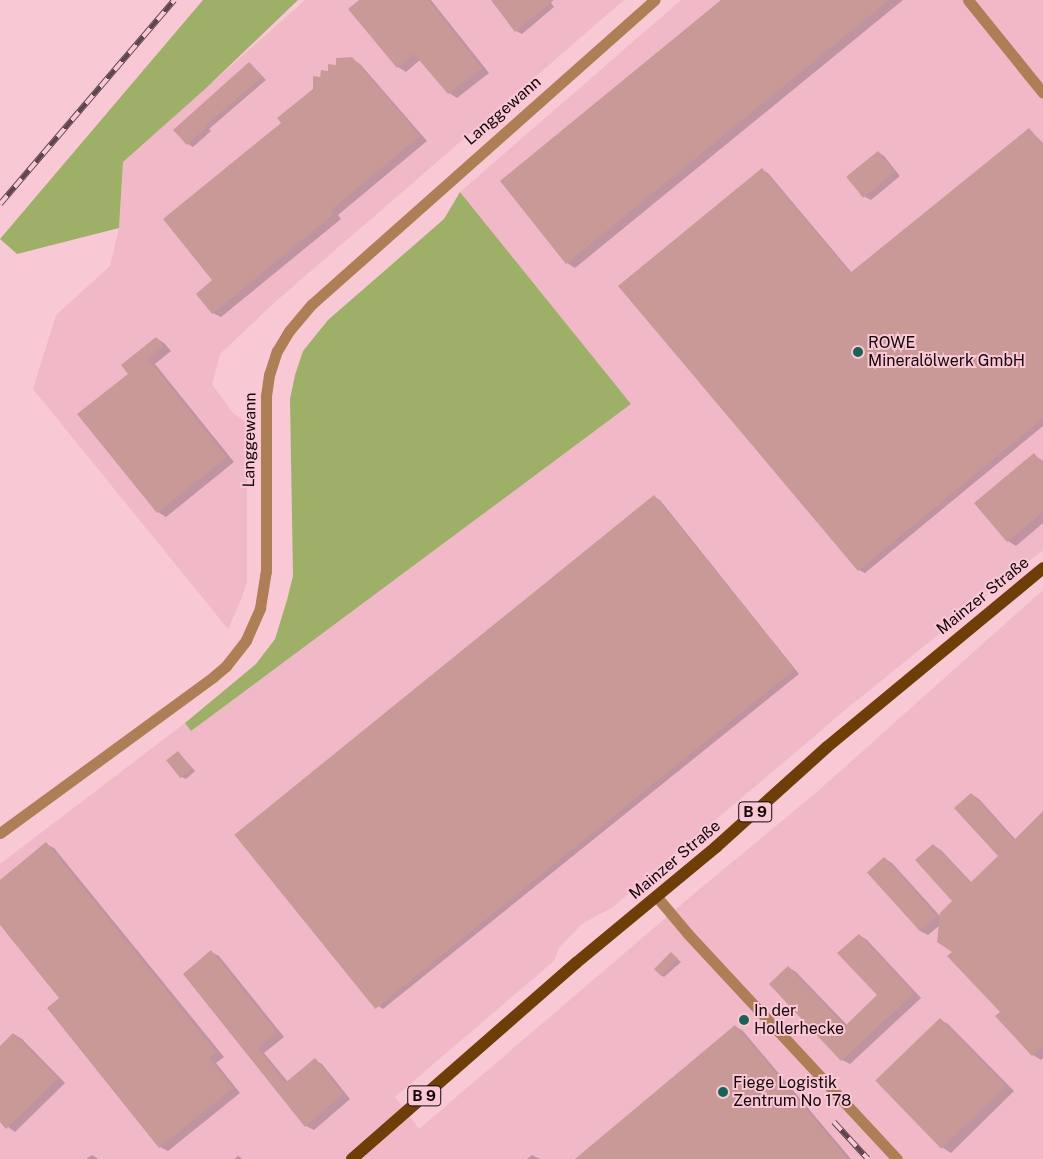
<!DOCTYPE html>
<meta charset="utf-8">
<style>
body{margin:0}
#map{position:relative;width:1043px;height:1159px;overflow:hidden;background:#f9c8d5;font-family:"Public Sans",sans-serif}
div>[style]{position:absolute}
.built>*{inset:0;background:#f1b8c8}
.green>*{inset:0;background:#9eb068}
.shadow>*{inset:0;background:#0003}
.building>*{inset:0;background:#c99998;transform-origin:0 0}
.minor>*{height:11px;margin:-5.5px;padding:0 5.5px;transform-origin:5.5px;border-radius:5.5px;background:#ae7e56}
.primary>*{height:12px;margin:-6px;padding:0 6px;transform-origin:6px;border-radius:6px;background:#6e3d08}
.rail>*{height:5.5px;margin-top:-2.75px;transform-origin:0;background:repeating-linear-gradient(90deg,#f9c8d5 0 11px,#5f454c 0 22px);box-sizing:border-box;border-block:1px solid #5f454c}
.dots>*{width:14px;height:14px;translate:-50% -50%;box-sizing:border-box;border:2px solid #f9c8d5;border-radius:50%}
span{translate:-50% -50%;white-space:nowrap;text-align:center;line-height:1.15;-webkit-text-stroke:4px #f9c8d5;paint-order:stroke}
.shield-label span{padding:1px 4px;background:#f9c8d5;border:1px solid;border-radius:4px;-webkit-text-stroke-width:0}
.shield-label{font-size:15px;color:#15060b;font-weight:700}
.street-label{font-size:16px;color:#15060b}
.poi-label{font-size:16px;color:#15060b}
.left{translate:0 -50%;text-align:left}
</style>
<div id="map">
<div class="built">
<div style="clip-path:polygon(305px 0,624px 0,274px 303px,220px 354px,212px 384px,233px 413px,247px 423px,247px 581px,241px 600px,228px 629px,33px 389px,56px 315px,110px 266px,119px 228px,123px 162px)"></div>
<div style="clip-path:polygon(681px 0,1043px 0,1043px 550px,850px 706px,613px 907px,582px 924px,559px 948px,554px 961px,395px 1097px,419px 1129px,696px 892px,818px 791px,1043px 590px,1043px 1159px,0 1159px,0 864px,185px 723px,191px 730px,631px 404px,460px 192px)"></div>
</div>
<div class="green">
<div style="clip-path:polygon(203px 0,298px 0,204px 90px,123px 162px,119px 228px,17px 254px,0 239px)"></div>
<div style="clip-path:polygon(460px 192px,631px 404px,191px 731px,185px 723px,256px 664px,275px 639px,287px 600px,293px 576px,290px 399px,295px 375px,303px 351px,328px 320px,444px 219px)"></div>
</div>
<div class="shadow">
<div style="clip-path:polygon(361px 0,431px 0,489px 73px,457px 98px,449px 93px,420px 60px,406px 72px,398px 67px,350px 9px)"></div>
<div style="clip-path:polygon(526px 0,549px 0,554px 7px,522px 34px,516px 31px)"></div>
<div style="clip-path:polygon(723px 0,903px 0,575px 268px,567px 263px)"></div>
<div style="clip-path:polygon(352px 59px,360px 64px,427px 141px,338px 215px,341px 219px,221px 317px,213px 313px,214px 281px,283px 123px,314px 89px,321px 78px)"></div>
<div style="clip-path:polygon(250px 63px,266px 80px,209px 129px,211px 131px,193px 147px,188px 144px)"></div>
<div style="clip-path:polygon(1029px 129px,1043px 143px,1043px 426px,865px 573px,859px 570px,762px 170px,768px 173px,852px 273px)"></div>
<div style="clip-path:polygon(878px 152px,884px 156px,900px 176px,871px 200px,865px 197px)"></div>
<div style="clip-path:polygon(156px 338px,164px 343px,171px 351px,155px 364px,234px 462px,166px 517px,158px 512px,79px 415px,129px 374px)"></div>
<div style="clip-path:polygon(1034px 455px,1043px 461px,1043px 523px,1016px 546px,1008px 541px)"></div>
<div style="clip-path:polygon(654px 497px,660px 500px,799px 674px,383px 1009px,377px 1005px)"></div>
<div style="clip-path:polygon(178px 752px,195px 771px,186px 779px,182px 777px)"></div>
<div style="clip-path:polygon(971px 794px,979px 799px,1016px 840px,1043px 813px,1043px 1058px,1041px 1060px,1033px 1055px,997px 1016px,1002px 1012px,954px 952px,940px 925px,928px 935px,920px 931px,884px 858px,892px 863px,941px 917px,954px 901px,933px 845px,941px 850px,972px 883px,999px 856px)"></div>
<div style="clip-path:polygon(46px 844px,54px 848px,224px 1057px,216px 1063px,240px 1093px,168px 1151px,160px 1147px,61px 998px,0 923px,0 882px)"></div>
<div style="clip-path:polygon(859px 935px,867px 940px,921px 998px,850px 1064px,842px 1060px,788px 967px,796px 972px,847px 1025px,879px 995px)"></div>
<div style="clip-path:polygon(211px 952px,219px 956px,284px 1037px,264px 1053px,288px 1082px,315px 1060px,322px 1064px,350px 1099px,314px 1130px,306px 1126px,184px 974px)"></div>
<div style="clip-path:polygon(671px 953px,681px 962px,664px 977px,661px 975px)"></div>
<div style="clip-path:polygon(940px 1020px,948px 1024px,1014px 1091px,951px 1153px,943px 1148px)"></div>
<div style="clip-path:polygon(735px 1026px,743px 1031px,851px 1159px,577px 1159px)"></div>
<div style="clip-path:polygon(14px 1034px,22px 1039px,65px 1083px,15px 1132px,0 1121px,0 1048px)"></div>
<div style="clip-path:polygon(92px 1155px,97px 1158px,98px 1159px,86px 1159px)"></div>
<div style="clip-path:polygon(532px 1155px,540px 1159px,527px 1159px)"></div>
<div style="clip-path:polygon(238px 1156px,243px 1159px,234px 1159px)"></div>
</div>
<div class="building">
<div style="clip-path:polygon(359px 0,428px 0,482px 68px,448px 94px,414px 54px,397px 68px,348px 9px)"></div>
<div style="clip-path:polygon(491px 0,554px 0,515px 32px)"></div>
<div style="clip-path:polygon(721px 0,889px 0,566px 264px,500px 181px)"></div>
<div style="clip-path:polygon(352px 57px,420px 136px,331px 210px,334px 214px,212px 314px,196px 294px,212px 280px,163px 219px,281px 123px,277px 118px,313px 89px,313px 76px,320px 77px,321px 70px,328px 71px,328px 64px,336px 65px,336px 58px)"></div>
<div style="clip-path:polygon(249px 62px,262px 77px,205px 126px,206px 128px,187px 145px,173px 130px)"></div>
<div style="clip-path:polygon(1029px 128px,1043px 145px,1043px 418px,858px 571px,618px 286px,762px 168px,850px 273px)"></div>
<div style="left:878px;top:151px;width:27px;height:41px;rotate:51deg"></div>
<div style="clip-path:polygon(156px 337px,164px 346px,148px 359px,227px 457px,157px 513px,77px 414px,128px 374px,121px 365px)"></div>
<div style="clip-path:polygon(1034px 453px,1043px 464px,1043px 512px,1007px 542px,974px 503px)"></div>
<div style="left:654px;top:495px;width:224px;height:540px;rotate:51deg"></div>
<div style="left:178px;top:751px;width:23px;height:15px;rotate:52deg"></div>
<div style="clip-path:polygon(971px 793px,1014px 840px,1043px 811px,1043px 1046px,1032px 1056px,995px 1016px,1000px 1012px,947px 956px,952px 952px,937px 942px,940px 913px,952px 901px,915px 860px,933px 844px,970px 883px,998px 856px,954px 808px)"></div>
<div style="clip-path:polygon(46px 842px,216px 1052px,209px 1058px,233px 1088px,159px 1148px,47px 1008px,59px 998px,0 925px,0 880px)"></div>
<div style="left:884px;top:857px;width:79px;height:23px;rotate:48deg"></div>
<div style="clip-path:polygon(859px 934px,914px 993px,841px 1061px,769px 984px,788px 966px,845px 1026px,877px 995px,837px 953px)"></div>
<div style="clip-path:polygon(211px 950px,277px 1032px,258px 1048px,285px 1083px,315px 1058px,343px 1094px,305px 1127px,183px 974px)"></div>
<div style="left:671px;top:952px;width:10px;height:24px;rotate:45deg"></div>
<div style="left:940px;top:1018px;width:95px;height:90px;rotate:46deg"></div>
<div style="clip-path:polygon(735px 1025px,848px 1159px,575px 1159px)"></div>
<div style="clip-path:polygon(13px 1033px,58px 1078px,6px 1129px,0 1122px,0 1046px)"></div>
</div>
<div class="minor">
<div style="left:968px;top:0;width:119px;rotate:51.1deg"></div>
<div style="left:0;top:833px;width:264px;rotate:-36.2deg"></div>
<div style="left:213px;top:677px;width:17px;rotate:-40deg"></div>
<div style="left:226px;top:666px;width:33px;rotate:-52deg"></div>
<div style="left:246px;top:640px;width:35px;rotate:-66deg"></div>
<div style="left:260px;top:608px;width:37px;rotate:-81deg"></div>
<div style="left:266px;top:571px;width:175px;rotate:-90deg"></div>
<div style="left:266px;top:396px;width:21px;rotate:-82deg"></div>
<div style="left:269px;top:375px;width:25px;rotate:-72deg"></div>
<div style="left:277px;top:351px;width:23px;rotate:-59deg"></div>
<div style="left:289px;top:331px;width:35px;rotate:-50deg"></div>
<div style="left:312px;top:304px;width:458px;rotate:-41.6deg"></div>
<div style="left:657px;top:897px;width:48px;rotate:50deg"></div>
<div style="left:688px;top:934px;width:307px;rotate:47.1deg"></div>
</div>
<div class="primary">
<div style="left:352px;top:1159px;width:298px;rotate:-41.2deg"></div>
<div style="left:576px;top:963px;width:182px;rotate:-39.6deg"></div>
<div style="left:716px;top:847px;width:149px;rotate:-42deg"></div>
<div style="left:827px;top:747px;width:281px;rotate:-39.6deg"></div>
</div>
<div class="rail">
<div style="left:0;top:204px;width:268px;rotate:-49.5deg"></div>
<div style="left:834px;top:1122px;width:50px;rotate:47.4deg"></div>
</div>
<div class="dots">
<div style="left:858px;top:352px;background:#1a6257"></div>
<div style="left:744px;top:1020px;background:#1a6257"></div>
<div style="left:723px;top:1092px;background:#1a6257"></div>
</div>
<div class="shield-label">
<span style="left:755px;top:812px">B 9</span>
<span style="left:424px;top:1096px">B 9</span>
</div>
<div class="street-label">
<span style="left:503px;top:111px;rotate:-41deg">Langgewann</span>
<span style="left:250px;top:440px;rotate:-89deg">Langgewann</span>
<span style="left:983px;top:596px;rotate:-39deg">Mainzer Straße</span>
<span style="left:675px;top:860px;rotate:-40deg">Mainzer Straße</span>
</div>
<div class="poi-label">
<span class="left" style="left:868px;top:352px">ROWE<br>Mineralölwerk GmbH</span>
<span class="left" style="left:754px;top:1020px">In der<br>Hollerhecke</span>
<span class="left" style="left:733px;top:1092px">Fiege Logistik<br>Zentrum No 178</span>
</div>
</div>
